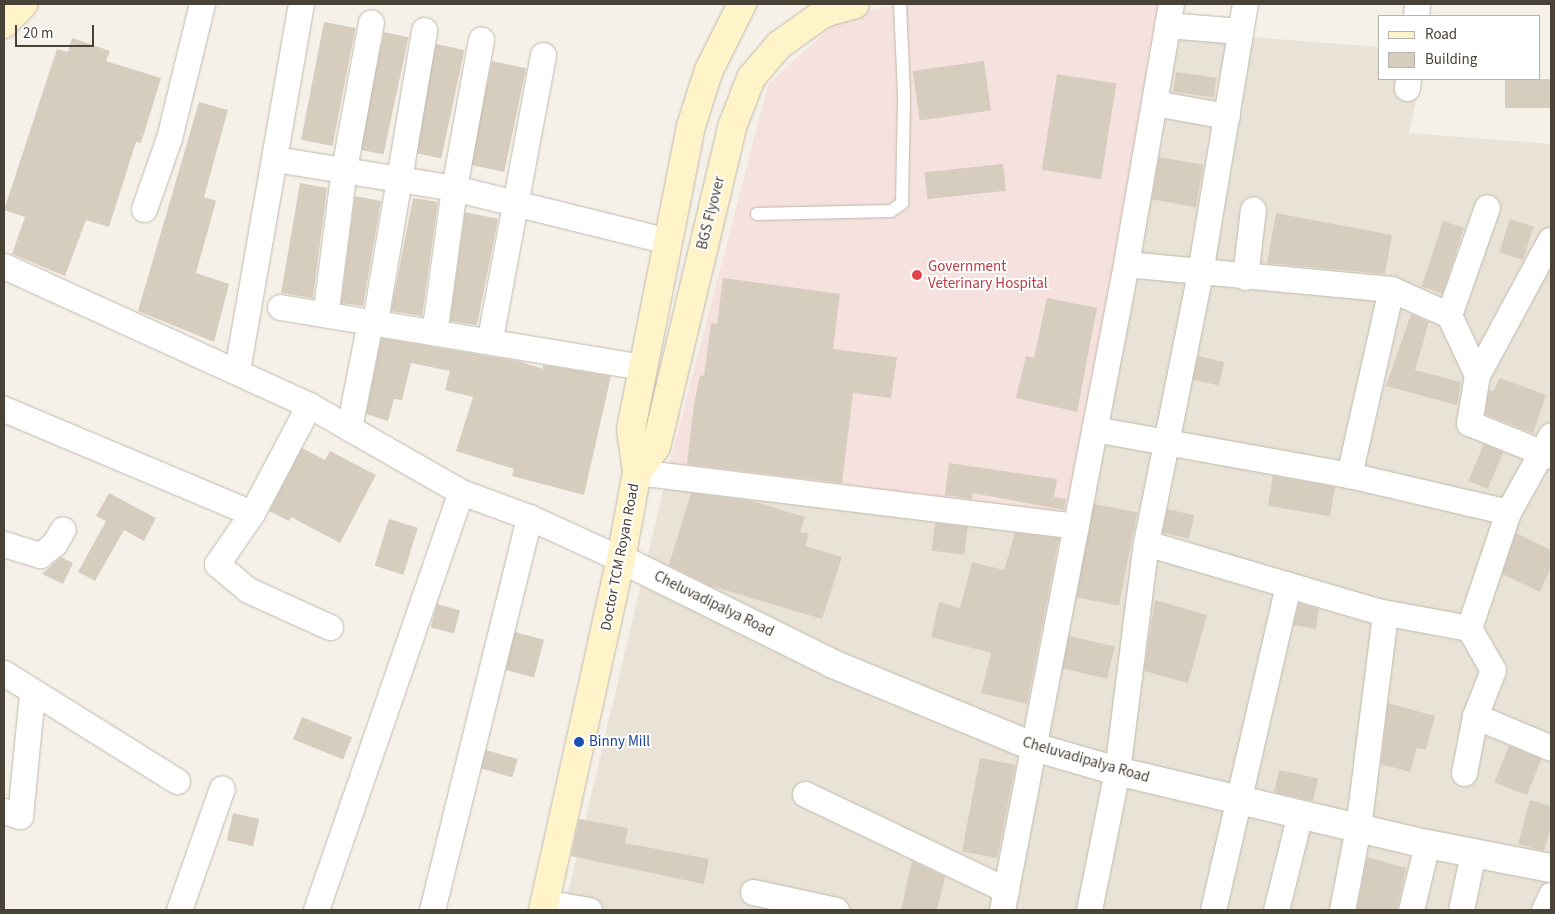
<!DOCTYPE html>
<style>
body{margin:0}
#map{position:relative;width:1555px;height:914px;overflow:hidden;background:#f5f1e9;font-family:"Source Sans 3",sans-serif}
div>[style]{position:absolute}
.residential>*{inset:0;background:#e9e3d7}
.medical>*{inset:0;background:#f5e1dd}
.building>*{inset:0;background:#d6cdbf;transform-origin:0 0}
.roads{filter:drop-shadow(0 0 1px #c0b9ac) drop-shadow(0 0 1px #c0b9ac)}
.service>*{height:12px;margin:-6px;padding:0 6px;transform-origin:6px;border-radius:6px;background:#fff}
.minor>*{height:25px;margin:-12.5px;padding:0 12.5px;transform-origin:12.5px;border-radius:12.5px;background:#fff}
.tertiary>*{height:28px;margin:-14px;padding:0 14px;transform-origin:14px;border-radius:14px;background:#fff}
.secondary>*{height:28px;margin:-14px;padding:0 14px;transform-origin:14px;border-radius:14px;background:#fff3c9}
.dots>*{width:14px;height:14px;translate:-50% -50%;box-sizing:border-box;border:2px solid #fff;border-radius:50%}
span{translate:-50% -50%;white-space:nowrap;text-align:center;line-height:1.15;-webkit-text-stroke:4px #fff;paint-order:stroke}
.street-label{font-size:15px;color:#494237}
.health-label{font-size:15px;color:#be3a42}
.left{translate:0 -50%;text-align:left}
.transit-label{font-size:15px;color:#164399}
.frame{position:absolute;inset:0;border:5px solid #494237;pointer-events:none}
.legend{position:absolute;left:1378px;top:15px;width:162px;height:65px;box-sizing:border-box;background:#fff;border:1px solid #b6b3af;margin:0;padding:6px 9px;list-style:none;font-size:15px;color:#494237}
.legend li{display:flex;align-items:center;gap:10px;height:25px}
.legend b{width:25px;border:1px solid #b6b3af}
.scale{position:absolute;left:15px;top:25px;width:79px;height:22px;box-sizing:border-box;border:2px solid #494237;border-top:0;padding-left:6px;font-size:15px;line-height:18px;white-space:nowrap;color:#494237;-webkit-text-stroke:4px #fff;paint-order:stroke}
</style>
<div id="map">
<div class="residential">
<div style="clip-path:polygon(1163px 30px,1379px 47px,1379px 79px,1421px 79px,1409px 133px,1551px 144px,1551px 910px,564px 910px,669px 466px)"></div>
</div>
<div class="medical">
<div style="clip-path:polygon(902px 4px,1168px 4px,1070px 513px,669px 466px,768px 85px,842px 16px)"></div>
</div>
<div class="building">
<div style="left:324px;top:22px;width:32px;height:120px;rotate:11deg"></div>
<div style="left:384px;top:32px;width:25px;height:120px;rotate:12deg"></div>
<div style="clip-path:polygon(72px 38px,110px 51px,106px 61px,161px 78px,141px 143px,136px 142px,109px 227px,86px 220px,65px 276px,12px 254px,25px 217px,4px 210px,57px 49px,68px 52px)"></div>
<div style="left:436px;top:44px;width:29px;height:111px;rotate:12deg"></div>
<div style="left:492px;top:61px;width:35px;height:106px;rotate:12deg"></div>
<div style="left:984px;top:61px;width:50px;height:72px;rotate:82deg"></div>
<div style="left:1176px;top:72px;width:41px;height:20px;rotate:8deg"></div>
<div style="left:1057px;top:74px;width:60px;height:97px;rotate:9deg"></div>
<div style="left:1505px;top:79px;width:46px;height:29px"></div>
<div style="clip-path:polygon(199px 102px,228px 110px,204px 197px,216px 201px,196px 273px,229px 284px,214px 342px,138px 311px)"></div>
<div style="left:1159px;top:157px;width:45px;height:43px;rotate:10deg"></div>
<div style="left:1003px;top:164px;width:27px;height:79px;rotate:84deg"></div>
<div style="clip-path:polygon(300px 183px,327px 188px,313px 298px,281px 293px)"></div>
<div style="clip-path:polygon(355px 196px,381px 201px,363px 306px,341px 303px)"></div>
<div style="clip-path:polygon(413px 198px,438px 202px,422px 316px,391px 311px)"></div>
<div style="clip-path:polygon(465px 212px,498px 219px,477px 325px,450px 321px)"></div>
<div style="clip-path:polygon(1276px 213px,1392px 235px,1385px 274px,1267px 263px)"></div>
<div style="left:1510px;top:219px;width:25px;height:35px;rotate:18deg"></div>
<div style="left:1443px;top:221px;width:22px;height:69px;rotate:18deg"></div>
<div style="clip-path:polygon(723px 278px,840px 294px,833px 349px,897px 357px,891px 398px,853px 393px,842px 483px,687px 464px,694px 404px,700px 375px,704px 376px,711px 323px,717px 324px)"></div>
<div style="clip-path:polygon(1047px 298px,1097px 308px,1077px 412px,1016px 398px,1026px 356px,1034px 358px)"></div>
<div style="clip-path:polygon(1411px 314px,1429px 322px,1415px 370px,1461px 382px,1457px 405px,1386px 386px)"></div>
<div style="clip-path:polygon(381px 338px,518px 361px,543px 369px,543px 365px,611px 376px,584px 495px,512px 476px,514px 469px,456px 451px,473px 397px,445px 390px,450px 371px,411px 363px,402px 400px,394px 399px,388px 421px,366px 414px)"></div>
<div style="left:1198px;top:356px;width:27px;height:24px;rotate:13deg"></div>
<div style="clip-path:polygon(1500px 378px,1546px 395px,1533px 433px,1485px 414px,1489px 390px,1493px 391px)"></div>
<div style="left:1484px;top:444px;width:21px;height:40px;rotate:23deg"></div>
<div style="clip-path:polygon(302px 448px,325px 460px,330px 451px,376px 475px,340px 543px,291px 517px,289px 521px,269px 511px)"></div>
<div style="clip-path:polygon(949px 463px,1057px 479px,1054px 497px,1066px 499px,1064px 510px,973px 493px,972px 499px,945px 495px)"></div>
<div style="left:1273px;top:476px;width:63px;height:30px;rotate:10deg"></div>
<div style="clip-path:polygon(109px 493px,156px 518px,144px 541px,124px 530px,95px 581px,78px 572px,106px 521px,96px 516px)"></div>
<div style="clip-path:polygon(691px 493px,752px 501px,805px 517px,800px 532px,809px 534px,805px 546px,842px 557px,822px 619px,711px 586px,669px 565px)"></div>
<div style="left:1094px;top:504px;width:44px;height:95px;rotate:11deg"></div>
<div style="left:1167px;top:509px;width:28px;height:24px;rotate:13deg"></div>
<div style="left:389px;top:519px;width:30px;height:49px;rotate:17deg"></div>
<div style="left:935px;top:523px;width:33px;height:28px;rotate:7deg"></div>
<div style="clip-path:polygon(1015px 533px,1059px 538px,1027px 704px,981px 693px,991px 653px,931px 637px,939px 602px,960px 608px,972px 562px,1004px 570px)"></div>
<div style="clip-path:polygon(1516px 533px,1551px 550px,1551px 567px,1540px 592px,1502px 574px)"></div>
<div style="clip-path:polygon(61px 557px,73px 563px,63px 584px,42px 574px)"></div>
<div style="clip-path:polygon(1155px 600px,1207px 615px,1188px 683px,1144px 671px)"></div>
<div style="clip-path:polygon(1299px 603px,1319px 609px,1316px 629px,1293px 625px)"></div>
<div style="left:437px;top:604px;width:24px;height:24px;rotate:15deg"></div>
<div style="left:515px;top:632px;width:30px;height:39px;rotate:15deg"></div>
<div style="left:1069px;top:636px;width:47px;height:33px;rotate:13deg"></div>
<div style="clip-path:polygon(1388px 703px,1435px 716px,1426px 750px,1417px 748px,1410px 772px,1381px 764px)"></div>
<div style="left:302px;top:717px;width:54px;height:24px;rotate:22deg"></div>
<div style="left:1509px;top:746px;width:35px;height:39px;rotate:22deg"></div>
<div style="left:486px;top:750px;width:33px;height:19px;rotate:16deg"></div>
<div style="left:980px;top:758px;width:36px;height:95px;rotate:11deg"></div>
<div style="left:1279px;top:770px;width:40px;height:23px;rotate:12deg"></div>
<div style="clip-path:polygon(1530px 800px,1551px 806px,1551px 827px,1544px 851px,1518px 844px)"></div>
<div style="left:233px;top:813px;width:27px;height:28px;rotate:13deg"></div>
<div style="clip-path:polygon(579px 819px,628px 828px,625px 843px,709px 859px,704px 884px,571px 856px)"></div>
<div style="clip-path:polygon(1367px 857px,1406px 868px,1397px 910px,1357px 910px)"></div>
<div style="clip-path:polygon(912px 861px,945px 877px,937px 910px,901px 910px)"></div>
</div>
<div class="roads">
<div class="service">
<div style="left:757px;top:214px;width:134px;rotate:-1.3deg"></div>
<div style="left:891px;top:211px;width:14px;rotate:-36deg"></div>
<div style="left:902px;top:203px;width:108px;rotate:-88.9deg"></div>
<div style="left:904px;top:95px;width:91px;rotate:-92.5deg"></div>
</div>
<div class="minor">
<div style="left:1416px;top:16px;width:12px;rotate:-85deg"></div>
<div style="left:1167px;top:25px;width:73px;rotate:4.7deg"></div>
<div style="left:1407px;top:88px;width:9px;rotate:-84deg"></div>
<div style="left:1154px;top:103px;width:74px;rotate:10.1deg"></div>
<div style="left:275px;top:159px;width:181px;rotate:9.2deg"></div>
<div style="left:454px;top:188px;width:220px;rotate:13.9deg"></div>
<div style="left:144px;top:209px;width:75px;rotate:-70.6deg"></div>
<div style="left:169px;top:138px;width:138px;rotate:-76.2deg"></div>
<div style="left:1550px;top:240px;width:153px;rotate:118.4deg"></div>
<div style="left:1477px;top:375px;width:49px;rotate:99.5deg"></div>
<div style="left:1469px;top:423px;width:88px;rotate:21.9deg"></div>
<div style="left:1126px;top:264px;width:266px;rotate:5.4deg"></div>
<div style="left:1391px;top:289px;width:64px;rotate:24.1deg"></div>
<div style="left:1449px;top:315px;width:66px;rotate:65deg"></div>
<div style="left:4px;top:266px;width:335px;rotate:24.5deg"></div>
<div style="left:309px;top:405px;width:175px;rotate:29.8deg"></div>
<div style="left:461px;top:492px;width:72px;rotate:20.2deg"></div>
<div style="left:529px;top:517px;width:101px;rotate:24.5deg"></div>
<div style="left:1245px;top:277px;width:68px;rotate:-83.3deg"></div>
<div style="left:1391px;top:289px;width:191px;rotate:102.7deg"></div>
<div style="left:1349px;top:475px;width:163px;rotate:13.1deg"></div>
<div style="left:280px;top:307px;width:368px;rotate:9.4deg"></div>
<div style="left:326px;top:309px;width:141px;rotate:-82.7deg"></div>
<div style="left:344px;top:169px;width:149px;rotate:-79.6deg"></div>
<div style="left:376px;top:315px;width:289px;rotate:-80.4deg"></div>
<div style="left:1449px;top:315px;width:114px;rotate:-70.6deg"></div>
<div style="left:435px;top:327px;width:140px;rotate:-82.2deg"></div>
<div style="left:454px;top:188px;width:151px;rotate:-79.7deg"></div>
<div style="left:490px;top:338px;width:288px;rotate:-79.4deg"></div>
<div style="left:237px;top:370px;width:372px;rotate:-80.1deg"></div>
<div style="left:309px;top:405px;width:122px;rotate:117.8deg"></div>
<div style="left:252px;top:513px;width:62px;rotate:124.5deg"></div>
<div style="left:217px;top:564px;width:40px;rotate:40deg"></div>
<div style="left:248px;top:590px;width:90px;rotate:24.3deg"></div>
<div style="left:4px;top:409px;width:269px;rotate:22.8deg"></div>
<div style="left:349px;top:428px;width:108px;rotate:-78.8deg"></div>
<div style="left:1094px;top:429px;width:259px;rotate:10.2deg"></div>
<div style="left:637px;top:472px;width:442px;rotate:7deg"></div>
<div style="left:1146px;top:543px;width:241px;rotate:16.4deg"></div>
<div style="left:1377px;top:611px;width:94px;rotate:10.5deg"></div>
<div style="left:1469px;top:628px;width:48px;rotate:60.3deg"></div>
<div style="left:1493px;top:670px;width:49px;rotate:111.4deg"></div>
<div style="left:1475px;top:716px;width:58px;rotate:100.9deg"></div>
<div style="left:4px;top:544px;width:38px;rotate:17deg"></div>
<div style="left:40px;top:555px;width:18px;rotate:-38deg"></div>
<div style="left:54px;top:544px;width:17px;rotate:-59deg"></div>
<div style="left:1469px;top:628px;width:122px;rotate:-71.4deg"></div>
<div style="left:1508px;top:512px;width:88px;rotate:-60.8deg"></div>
<div style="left:4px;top:673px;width:204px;rotate:32deg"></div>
<div style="left:1475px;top:716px;width:82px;rotate:22.8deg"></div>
<div style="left:805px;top:794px;width:223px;rotate:25.5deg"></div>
<div style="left:4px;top:811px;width:17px;rotate:17deg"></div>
<div style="left:20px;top:816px;width:124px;rotate:-84.4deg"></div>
<div style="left:753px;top:892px;width:85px;rotate:12.2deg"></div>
<div style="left:544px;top:902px;width:46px;rotate:10.1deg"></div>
<div style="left:179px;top:910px;width:129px;rotate:-70.6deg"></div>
<div style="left:316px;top:910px;width:442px;rotate:-70.9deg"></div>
<div style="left:432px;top:910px;width:405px;rotate:-76.1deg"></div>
<div style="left:1002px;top:910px;width:658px;rotate:-79.13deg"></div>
<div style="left:1126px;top:264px;width:264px;rotate:-80.2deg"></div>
<div style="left:1089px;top:910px;width:142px;rotate:-78.6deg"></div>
<div style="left:1117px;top:771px;width:230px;rotate:-82.8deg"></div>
<div style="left:1146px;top:543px;width:276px;rotate:-78.7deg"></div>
<div style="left:1200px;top:272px;width:272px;rotate:-80.5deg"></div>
<div style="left:1213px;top:910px;width:334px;rotate:-77deg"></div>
<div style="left:1276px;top:910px;width:99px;rotate:-76deg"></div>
<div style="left:1342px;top:910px;width:84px;rotate:-79deg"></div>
<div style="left:1358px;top:828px;width:217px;rotate:-82.8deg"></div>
<div style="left:1411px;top:910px;width:68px;rotate:-76.4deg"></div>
<div style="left:1461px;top:910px;width:58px;rotate:-78.1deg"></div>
<div style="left:1544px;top:910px;width:17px;rotate:-65deg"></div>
</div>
<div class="tertiary">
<div style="left:621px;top:559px;width:237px;rotate:26.3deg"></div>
<div style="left:833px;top:664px;width:217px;rotate:22.4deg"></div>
<div style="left:1034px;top:747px;width:86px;rotate:16.1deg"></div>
<div style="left:1117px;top:771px;width:318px;rotate:13.3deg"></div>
<div style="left:1427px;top:844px;width:126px;rotate:11deg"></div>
</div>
<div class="secondary">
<div style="left:4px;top:24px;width:28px;rotate:-46deg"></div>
<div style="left:637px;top:472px;width:31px;rotate:-53deg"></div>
<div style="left:656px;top:447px;width:329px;rotate:-76.6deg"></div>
<div style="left:732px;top:127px;width:53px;rotate:-68.8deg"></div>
<div style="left:751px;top:78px;width:43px;rotate:-49.7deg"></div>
<div style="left:779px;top:45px;width:55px;rotate:-35.4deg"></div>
<div style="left:824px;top:13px;width:32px;rotate:-16deg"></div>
<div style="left:543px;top:910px;width:360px;rotate:-77.5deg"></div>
<div style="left:621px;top:559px;width:88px;rotate:-79.6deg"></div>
<div style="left:637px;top:472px;width:43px;rotate:-97.9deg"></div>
<div style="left:631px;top:429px;width:309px;rotate:-78.8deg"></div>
<div style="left:691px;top:126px;width:59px;rotate:-72.2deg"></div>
<div style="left:709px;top:70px;width:74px;rotate:-63.4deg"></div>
</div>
</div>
<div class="dots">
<div style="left:917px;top:275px;background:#e0444e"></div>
<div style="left:579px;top:742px;background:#1a4fb4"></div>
</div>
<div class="street-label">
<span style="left:711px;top:213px;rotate:-76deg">BGS Flyover</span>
<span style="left:620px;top:557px;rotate:-79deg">Doctor TCM Royan Road</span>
<span style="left:714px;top:604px;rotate:26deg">Cheluvadipalya Road</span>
<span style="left:1086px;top:760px;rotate:16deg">Cheluvadipalya Road</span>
</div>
<div class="health-label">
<span class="left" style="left:928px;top:275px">Government<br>Veterinary Hospital</span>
</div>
<div class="transit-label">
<span class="left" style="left:589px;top:742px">Binny Mill</span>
</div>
<div class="frame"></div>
<ul class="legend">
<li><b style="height:6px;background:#fff3c9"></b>Road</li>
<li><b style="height:14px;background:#d6cdbf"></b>Building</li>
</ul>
<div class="scale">20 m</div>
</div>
